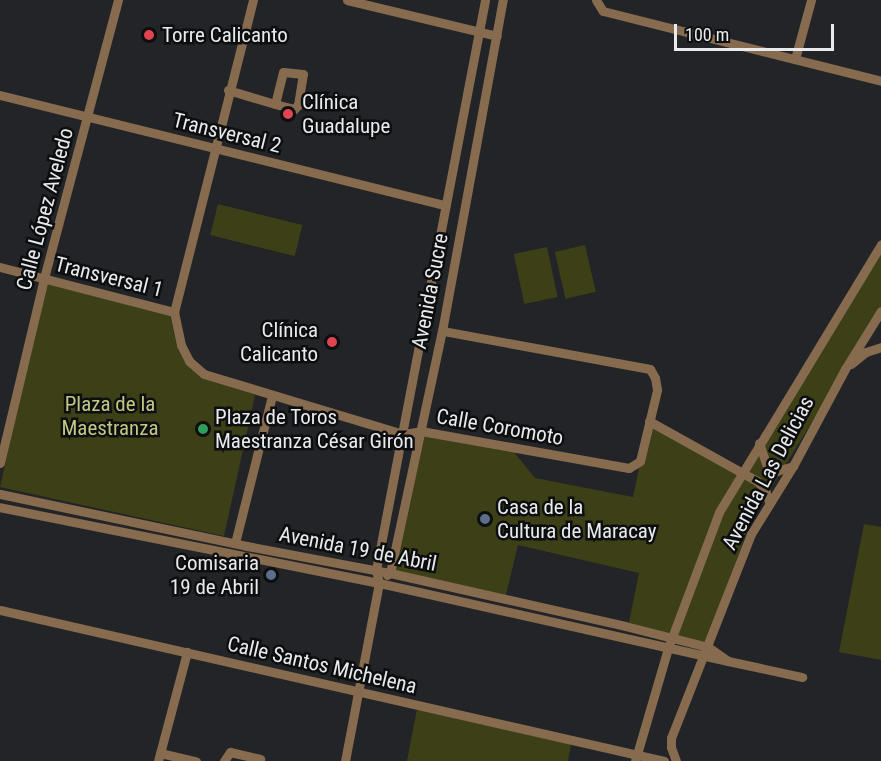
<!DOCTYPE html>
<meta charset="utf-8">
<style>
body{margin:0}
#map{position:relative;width:881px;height:761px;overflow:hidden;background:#232427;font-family:"Roboto Condensed",sans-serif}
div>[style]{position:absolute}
.green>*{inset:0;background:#3d4017;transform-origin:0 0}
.minor>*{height:9px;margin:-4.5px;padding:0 4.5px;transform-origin:4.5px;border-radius:4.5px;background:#876b4f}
.dots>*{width:16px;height:16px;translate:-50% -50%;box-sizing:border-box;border:3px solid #0d0e0f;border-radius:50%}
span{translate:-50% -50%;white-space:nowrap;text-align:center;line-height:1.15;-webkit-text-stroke:5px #0d0e0f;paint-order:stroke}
.poi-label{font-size:21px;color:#e9eaeb}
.left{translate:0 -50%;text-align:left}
.right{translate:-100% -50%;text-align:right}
.street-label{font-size:21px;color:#e9eaeb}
.park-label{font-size:21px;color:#c2c882}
.scale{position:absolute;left:674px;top:24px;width:160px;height:27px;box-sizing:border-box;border:3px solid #e9eaeb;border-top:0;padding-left:8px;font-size:18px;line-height:21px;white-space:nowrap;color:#e9eaeb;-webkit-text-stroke:4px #0d0e0f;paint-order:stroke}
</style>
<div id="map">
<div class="green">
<div style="left:218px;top:204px;width:87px;height:32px;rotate:14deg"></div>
<div style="clip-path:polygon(881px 244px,881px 311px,761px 504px,746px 533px,706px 646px,628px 627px,639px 573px,518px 545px,505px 599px,390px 573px,421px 431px,509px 446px,535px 478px,633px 497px,649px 421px,741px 468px)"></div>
<div style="left:585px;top:245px;width:48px;height:31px;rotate:77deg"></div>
<div style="left:547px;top:247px;width:51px;height:34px;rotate:78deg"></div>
<div style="clip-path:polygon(46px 283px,170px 316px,177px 347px,188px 365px,204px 378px,255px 395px,224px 536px,0 487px)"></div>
<div style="clip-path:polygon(864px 524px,881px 527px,881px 660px,839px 652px)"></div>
<div style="clip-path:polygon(417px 709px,571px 744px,568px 761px,407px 761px)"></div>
</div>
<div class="minor">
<div style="left:253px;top:0;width:322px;rotate:104.2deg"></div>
<div style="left:174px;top:312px;width:34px;rotate:78deg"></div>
<div style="left:181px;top:345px;width:18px;rotate:63deg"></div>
<div style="left:189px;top:361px;width:20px;rotate:41deg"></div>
<div style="left:204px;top:374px;width:208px;rotate:16.8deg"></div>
<div style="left:403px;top:434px;width:18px;rotate:-9deg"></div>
<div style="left:421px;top:431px;width:211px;rotate:10.1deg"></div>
<div style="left:629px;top:468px;width:13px;rotate:-32deg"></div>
<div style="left:640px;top:461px;width:73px;rotate:-76.5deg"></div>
<div style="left:657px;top:390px;width:12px;rotate:-99deg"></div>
<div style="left:655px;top:378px;width:10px;rotate:-119deg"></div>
<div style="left:650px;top:369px;width:211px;rotate:-169.6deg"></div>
<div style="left:347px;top:0;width:154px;rotate:13.5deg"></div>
<div style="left:596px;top:0;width:13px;rotate:58deg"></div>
<div style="left:603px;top:11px;width:287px;rotate:14.1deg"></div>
<div style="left:795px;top:59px;width:61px;rotate:-74.8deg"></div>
<div style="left:228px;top:90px;width:49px;rotate:16.6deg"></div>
<div style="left:275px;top:104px;width:20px;rotate:15deg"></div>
<div style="left:294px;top:109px;width:6px;rotate:-45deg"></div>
<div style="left:298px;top:105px;width:31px;rotate:-81deg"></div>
<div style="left:303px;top:74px;width:20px;rotate:-174deg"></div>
<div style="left:283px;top:72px;width:33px;rotate:104deg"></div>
<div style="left:0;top:95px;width:459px;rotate:13.9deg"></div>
<div style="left:0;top:267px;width:180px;rotate:14.5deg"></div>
<div style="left:851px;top:364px;width:19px;rotate:-39deg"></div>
<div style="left:866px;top:352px;width:16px;rotate:-18deg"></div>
<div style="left:649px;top:421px;width:124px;rotate:29.1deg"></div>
<div style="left:757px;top:481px;width:11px;rotate:45deg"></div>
<div style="left:765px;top:489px;width:14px;rotate:73deg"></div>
<div style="left:759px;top:443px;width:24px;rotate:71deg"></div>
<div style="left:767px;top:466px;width:11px;rotate:27deg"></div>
<div style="left:777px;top:471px;width:17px;rotate:-17deg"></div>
<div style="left:0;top:463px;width:190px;rotate:-76.6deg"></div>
<div style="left:44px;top:278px;width:288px;rotate:-75.1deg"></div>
<div style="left:0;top:494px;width:252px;rotate:11.9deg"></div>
<div style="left:247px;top:546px;width:146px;rotate:10.7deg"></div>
<div style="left:390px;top:573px;width:241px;rotate:12.7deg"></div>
<div style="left:625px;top:626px;width:86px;rotate:14.2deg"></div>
<div style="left:708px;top:647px;width:24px;rotate:35deg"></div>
<div style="left:728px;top:661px;width:358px;rotate:-167.4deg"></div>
<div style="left:379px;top:583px;width:387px;rotate:-168.7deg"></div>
<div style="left:235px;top:543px;width:152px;rotate:-75.9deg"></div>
<div style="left:387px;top:575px;width:4px;rotate:-34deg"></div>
<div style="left:390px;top:573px;width:248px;rotate:-77.9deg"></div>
<div style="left:442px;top:331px;width:337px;rotate:-79.6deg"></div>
<div style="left:0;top:610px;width:681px;rotate:12.81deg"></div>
<div style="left:728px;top:661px;width:76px;rotate:12.2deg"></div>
<div style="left:160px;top:753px;width:37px;rotate:13deg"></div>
<div style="left:158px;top:761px;width:113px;rotate:-75.1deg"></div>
<div style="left:224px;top:761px;width:11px;rotate:-56deg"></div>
<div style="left:230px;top:752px;width:31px;rotate:13deg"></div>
<div style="left:345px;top:761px;width:181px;rotate:-79.2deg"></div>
<div style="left:379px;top:583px;width:13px;rotate:-103deg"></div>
<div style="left:376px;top:570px;width:580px;rotate:-79.17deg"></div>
<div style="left:635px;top:761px;width:118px;rotate:-73.7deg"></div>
<div style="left:668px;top:648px;width:145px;rotate:-69.4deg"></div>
<div style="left:719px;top:512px;width:313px;rotate:-58.8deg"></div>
<div style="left:676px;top:761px;width:15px;rotate:-110deg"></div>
<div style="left:671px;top:747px;width:9px;rotate:-90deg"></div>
<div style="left:671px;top:738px;width:219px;rotate:-68.6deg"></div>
<div style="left:751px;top:534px;width:80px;rotate:-58.3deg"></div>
<div style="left:793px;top:466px;width:110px;rotate:-61.8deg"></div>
<div style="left:845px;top:369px;width:68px;rotate:-58.2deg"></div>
</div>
<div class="dots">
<div style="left:149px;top:35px;background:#e0444e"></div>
<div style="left:288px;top:114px;background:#e0444e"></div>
<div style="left:332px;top:342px;background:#e0444e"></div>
<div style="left:203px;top:429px;background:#2e9e5b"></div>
<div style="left:485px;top:519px;background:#5c6f8a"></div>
<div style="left:271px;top:575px;background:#5c6f8a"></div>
</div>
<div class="poi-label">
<span class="left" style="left:162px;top:35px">Torre Calicanto</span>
<span class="left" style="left:302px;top:114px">Clínica<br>Guadalupe</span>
<span class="right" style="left:318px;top:342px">Clínica<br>Calicanto</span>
<span class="left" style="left:215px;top:429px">Plaza de Toros<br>Maestranza César Girón</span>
<span class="left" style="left:497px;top:519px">Casa de la<br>Cultura de Maracay</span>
<span class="right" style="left:259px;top:575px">Comisaria<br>19 de Abril</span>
</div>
<div class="street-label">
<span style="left:227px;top:133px;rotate:14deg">Transversal 2</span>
<span style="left:45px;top:209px;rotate:-75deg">Calle López Aveledo</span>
<span style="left:109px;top:277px;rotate:14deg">Transversal 1</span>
<span style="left:430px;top:291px;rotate:-79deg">Avenida Sucre</span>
<span style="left:500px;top:427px;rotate:10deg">Calle Coromoto</span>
<span style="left:768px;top:473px;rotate:-62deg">Avenida Las Delicias</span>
<span style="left:358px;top:549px;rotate:11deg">Avenida 19 de Abril</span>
<span style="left:322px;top:665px;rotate:13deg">Calle Santos Michelena</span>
</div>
<div class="park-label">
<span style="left:110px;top:416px">Plaza de la<br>Maestranza</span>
</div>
<div class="scale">100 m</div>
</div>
